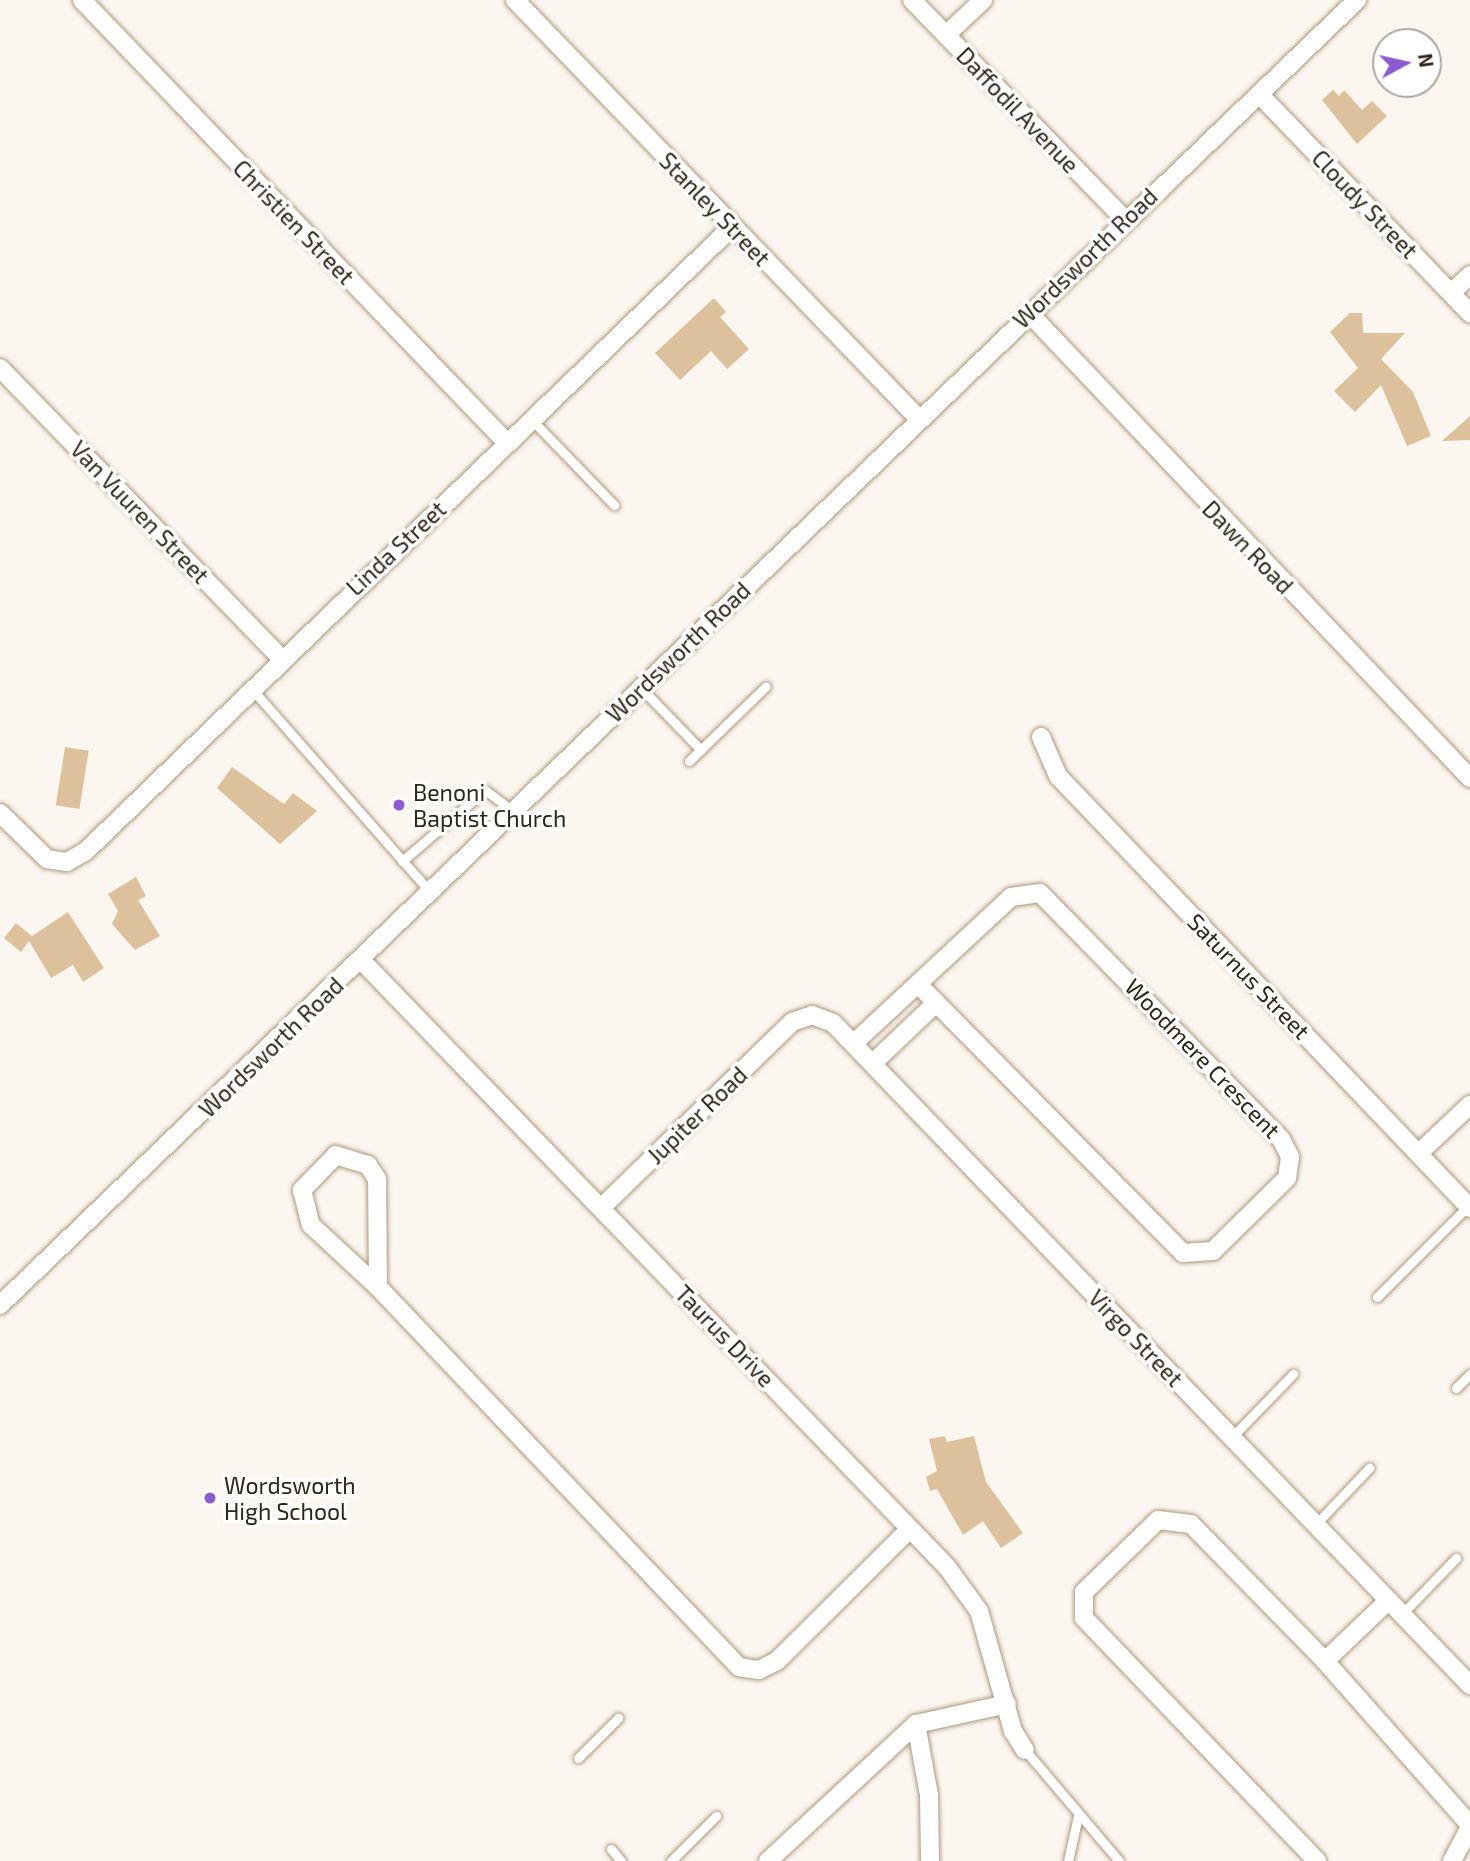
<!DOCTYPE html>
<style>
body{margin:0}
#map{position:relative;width:1470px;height:1861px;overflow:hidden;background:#fbf6f0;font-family:"Exo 2",sans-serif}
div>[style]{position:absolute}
.building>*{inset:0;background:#dcc19c;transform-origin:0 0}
.roads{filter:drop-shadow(0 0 2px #ae987a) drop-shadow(0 0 2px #ae987a)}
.service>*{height:9px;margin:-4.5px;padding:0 4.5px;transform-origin:4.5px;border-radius:4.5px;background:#fff}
.minor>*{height:18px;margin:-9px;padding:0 9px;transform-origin:9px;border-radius:9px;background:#fff}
.dots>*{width:19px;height:19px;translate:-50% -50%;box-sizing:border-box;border:4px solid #fff;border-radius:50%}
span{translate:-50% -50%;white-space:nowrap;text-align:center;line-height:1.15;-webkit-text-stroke:7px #fff;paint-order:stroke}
.street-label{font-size:23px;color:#2e2519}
.poi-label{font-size:23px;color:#2e2519}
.left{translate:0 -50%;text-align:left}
.north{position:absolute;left:1372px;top:28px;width:70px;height:70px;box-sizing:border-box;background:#fff;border:2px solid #aba8a3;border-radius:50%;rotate:82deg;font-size:19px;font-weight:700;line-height:28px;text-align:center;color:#2e2519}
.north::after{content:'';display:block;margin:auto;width:24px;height:32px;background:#8c5bd3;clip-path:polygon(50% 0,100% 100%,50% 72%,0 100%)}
</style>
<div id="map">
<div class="building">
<div style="clip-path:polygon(1333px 90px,1339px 96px,1344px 90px,1362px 110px,1372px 101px,1387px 116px,1357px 144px,1322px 100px)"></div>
<div style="clip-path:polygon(714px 298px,726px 312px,720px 317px,749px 349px,727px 369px,711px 351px,680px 380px,655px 353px)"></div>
<div style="clip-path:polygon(1350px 313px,1362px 313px,1363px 333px,1405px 333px,1381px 359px,1413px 392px,1431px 436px,1407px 446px,1381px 385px,1355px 412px,1334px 391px,1358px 368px,1330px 332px)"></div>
<div style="clip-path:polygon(1470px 416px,1470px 440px,1442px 441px)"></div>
<div style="left:65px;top:747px;width:24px;height:59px;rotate:9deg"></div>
<div style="clip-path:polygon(232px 767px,284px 804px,293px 793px,317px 811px,280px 844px,217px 788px)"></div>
<div style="clip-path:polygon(136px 877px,146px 896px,138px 900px,160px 936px,135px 950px,112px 924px,118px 911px,108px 894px)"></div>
<div style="clip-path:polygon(68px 912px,104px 968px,83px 982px,73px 965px,51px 978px,29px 941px,21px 952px,4px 938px,16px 923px,32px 936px)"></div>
<div style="clip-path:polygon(945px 1436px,947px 1442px,974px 1436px,986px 1482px,1023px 1533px,1001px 1548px,983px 1521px,963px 1535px,937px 1489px,930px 1491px,926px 1477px,937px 1471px,929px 1439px)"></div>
</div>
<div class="roads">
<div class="service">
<div style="left:533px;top:421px;width:117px;rotate:46deg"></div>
<div style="left:251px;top:688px;width:273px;rotate:48.7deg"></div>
<div style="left:641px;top:688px;width:86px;rotate:45.9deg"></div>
<div style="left:689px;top:761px;width:107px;rotate:-44.2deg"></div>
<div style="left:402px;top:861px;width:109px;rotate:-40.5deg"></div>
<div style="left:485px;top:790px;width:36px;rotate:37deg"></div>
<div style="left:1377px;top:1297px;width:129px;rotate:-45deg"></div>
<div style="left:1456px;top:1388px;width:20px;rotate:-45deg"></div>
<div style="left:1232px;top:1437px;width:88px;rotate:-45.9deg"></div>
<div style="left:1315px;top:1525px;width:79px;rotate:-46.5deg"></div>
<div style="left:1402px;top:1614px;width:78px;rotate:-46deg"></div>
<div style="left:1025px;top:1750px;width:145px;rotate:49.7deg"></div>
<div style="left:578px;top:1758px;width:57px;rotate:-45deg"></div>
<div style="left:611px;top:1849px;width:16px;rotate:50deg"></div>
<div style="left:671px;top:1861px;width:64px;rotate:-45deg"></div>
<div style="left:1068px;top:1861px;width:46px;rotate:-77.5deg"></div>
</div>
<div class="minor">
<div style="left:82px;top:0;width:614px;rotate:46.19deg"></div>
<div style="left:515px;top:0;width:579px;rotate:46.05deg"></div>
<div style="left:912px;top:0;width:305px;rotate:45.9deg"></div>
<div style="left:946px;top:35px;width:51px;rotate:-43.4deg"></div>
<div style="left:1260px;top:95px;width:303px;rotate:46.1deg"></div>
<div style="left:1451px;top:293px;width:26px;rotate:-43deg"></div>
<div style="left:1029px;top:313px;width:641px;rotate:46.52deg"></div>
<div style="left:0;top:368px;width:402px;rotate:45.9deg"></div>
<div style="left:1041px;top:737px;width:43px;rotate:66.4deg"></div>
<div style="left:1058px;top:776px;width:597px;rotate:46.36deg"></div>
<div style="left:0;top:813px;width:66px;rotate:44.4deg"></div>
<div style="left:47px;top:859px;width:20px;rotate:9deg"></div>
<div style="left:67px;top:862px;width:22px;rotate:-30deg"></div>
<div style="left:86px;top:851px;width:898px;rotate:-44.01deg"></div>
<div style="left:362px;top:961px;width:842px;rotate:46.01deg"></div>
<div style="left:947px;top:1567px;width:54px;rotate:54deg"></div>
<div style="left:979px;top:1611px;width:125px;rotate:74.2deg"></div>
<div style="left:1013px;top:1731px;width:22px;rotate:58deg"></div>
<div style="left:854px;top:1043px;width:214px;rotate:-42.9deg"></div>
<div style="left:1011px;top:897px;width:29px;rotate:-8deg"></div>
<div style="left:1040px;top:893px;width:344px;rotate:45.6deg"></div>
<div style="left:1281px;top:1139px;width:20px;rotate:63deg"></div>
<div style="left:1290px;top:1157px;width:21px;rotate:98deg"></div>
<div style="left:1287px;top:1178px;width:104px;rotate:135.4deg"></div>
<div style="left:1213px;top:1251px;width:30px;rotate:176deg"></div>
<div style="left:1183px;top:1253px;width:375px;rotate:-134.6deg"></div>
<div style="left:873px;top:1063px;width:87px;rotate:-43.6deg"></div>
<div style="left:1419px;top:1153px;width:70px;rotate:-43.3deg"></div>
<div style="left:602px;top:1207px;width:265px;rotate:-44.2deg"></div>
<div style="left:792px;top:1022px;width:21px;rotate:-19deg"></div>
<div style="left:812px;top:1015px;width:22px;rotate:21deg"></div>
<div style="left:833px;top:1023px;width:919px;rotate:46.1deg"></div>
<div style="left:378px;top:1287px;width:108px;rotate:-90.5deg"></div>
<div style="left:377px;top:1179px;width:17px;rotate:-123deg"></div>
<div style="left:368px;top:1165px;width:34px;rotate:-163deg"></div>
<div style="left:336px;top:1155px;width:49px;rotate:134.2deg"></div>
<div style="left:302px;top:1190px;width:36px;rotate:76deg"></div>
<div style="left:311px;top:1225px;width:91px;rotate:42.8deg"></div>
<div style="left:378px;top:1287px;width:524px;rotate:46.47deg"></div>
<div style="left:739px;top:1667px;width:20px;rotate:9deg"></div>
<div style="left:759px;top:1670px;width:20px;rotate:-27deg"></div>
<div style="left:777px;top:1661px;width:187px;rotate:-44.8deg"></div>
<div style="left:0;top:1305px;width:1883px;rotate:-43.88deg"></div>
<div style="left:1325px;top:1661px;width:88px;rotate:-43.6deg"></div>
<div style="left:916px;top:1724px;width:72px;rotate:79.6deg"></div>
<div style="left:929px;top:1795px;width:66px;rotate:89.1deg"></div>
<div style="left:768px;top:1861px;width:202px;rotate:-42.8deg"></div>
<div style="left:916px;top:1724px;width:93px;rotate:-12.4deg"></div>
<div style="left:1317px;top:1861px;width:337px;rotate:-133.8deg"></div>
<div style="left:1084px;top:1618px;width:26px;rotate:-90deg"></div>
<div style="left:1084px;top:1592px;width:103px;rotate:-44.2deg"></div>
<div style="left:1158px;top:1520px;width:33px;rotate:7deg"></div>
<div style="left:1191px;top:1524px;width:192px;rotate:45.6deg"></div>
<div style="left:1325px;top:1661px;width:219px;rotate:48.5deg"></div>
<div style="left:1452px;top:1861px;width:38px;rotate:-62deg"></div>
</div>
</div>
<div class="dots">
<div style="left:399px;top:805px;background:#8c5bd3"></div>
<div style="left:210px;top:1498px;background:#8c5bd3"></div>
</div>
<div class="street-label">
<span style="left:1018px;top:110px;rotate:46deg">Daffodil Avenue</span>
<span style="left:1365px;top:204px;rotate:46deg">Cloudy Street</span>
<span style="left:715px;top:209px;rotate:46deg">Stanley Street</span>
<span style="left:294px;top:222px;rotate:46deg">Christien Street</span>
<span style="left:1085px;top:258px;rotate:-44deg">Wordsworth Road</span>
<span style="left:140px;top:512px;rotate:46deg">Van Vuuren Street</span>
<span style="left:1248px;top:547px;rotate:46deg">Dawn Road</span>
<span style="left:396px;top:548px;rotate:-43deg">Linda Street</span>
<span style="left:678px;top:652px;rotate:-44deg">Wordsworth Road</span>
<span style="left:1249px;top:976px;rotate:46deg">Saturnus Street</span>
<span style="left:271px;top:1047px;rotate:-44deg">Wordsworth Road</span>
<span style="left:1203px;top:1058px;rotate:46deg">Woodmere Crescent</span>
<span style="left:697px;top:1115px;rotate:-44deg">Jupiter Road</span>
<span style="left:725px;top:1336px;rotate:46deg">Taurus Drive</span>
<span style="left:1136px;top:1338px;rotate:46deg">Virgo Street</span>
</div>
<div class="poi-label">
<span class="left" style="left:413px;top:805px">Benoni<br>Baptist Church</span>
<span class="left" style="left:224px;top:1498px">Wordsworth<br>High School</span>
</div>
<div class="north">N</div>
</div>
